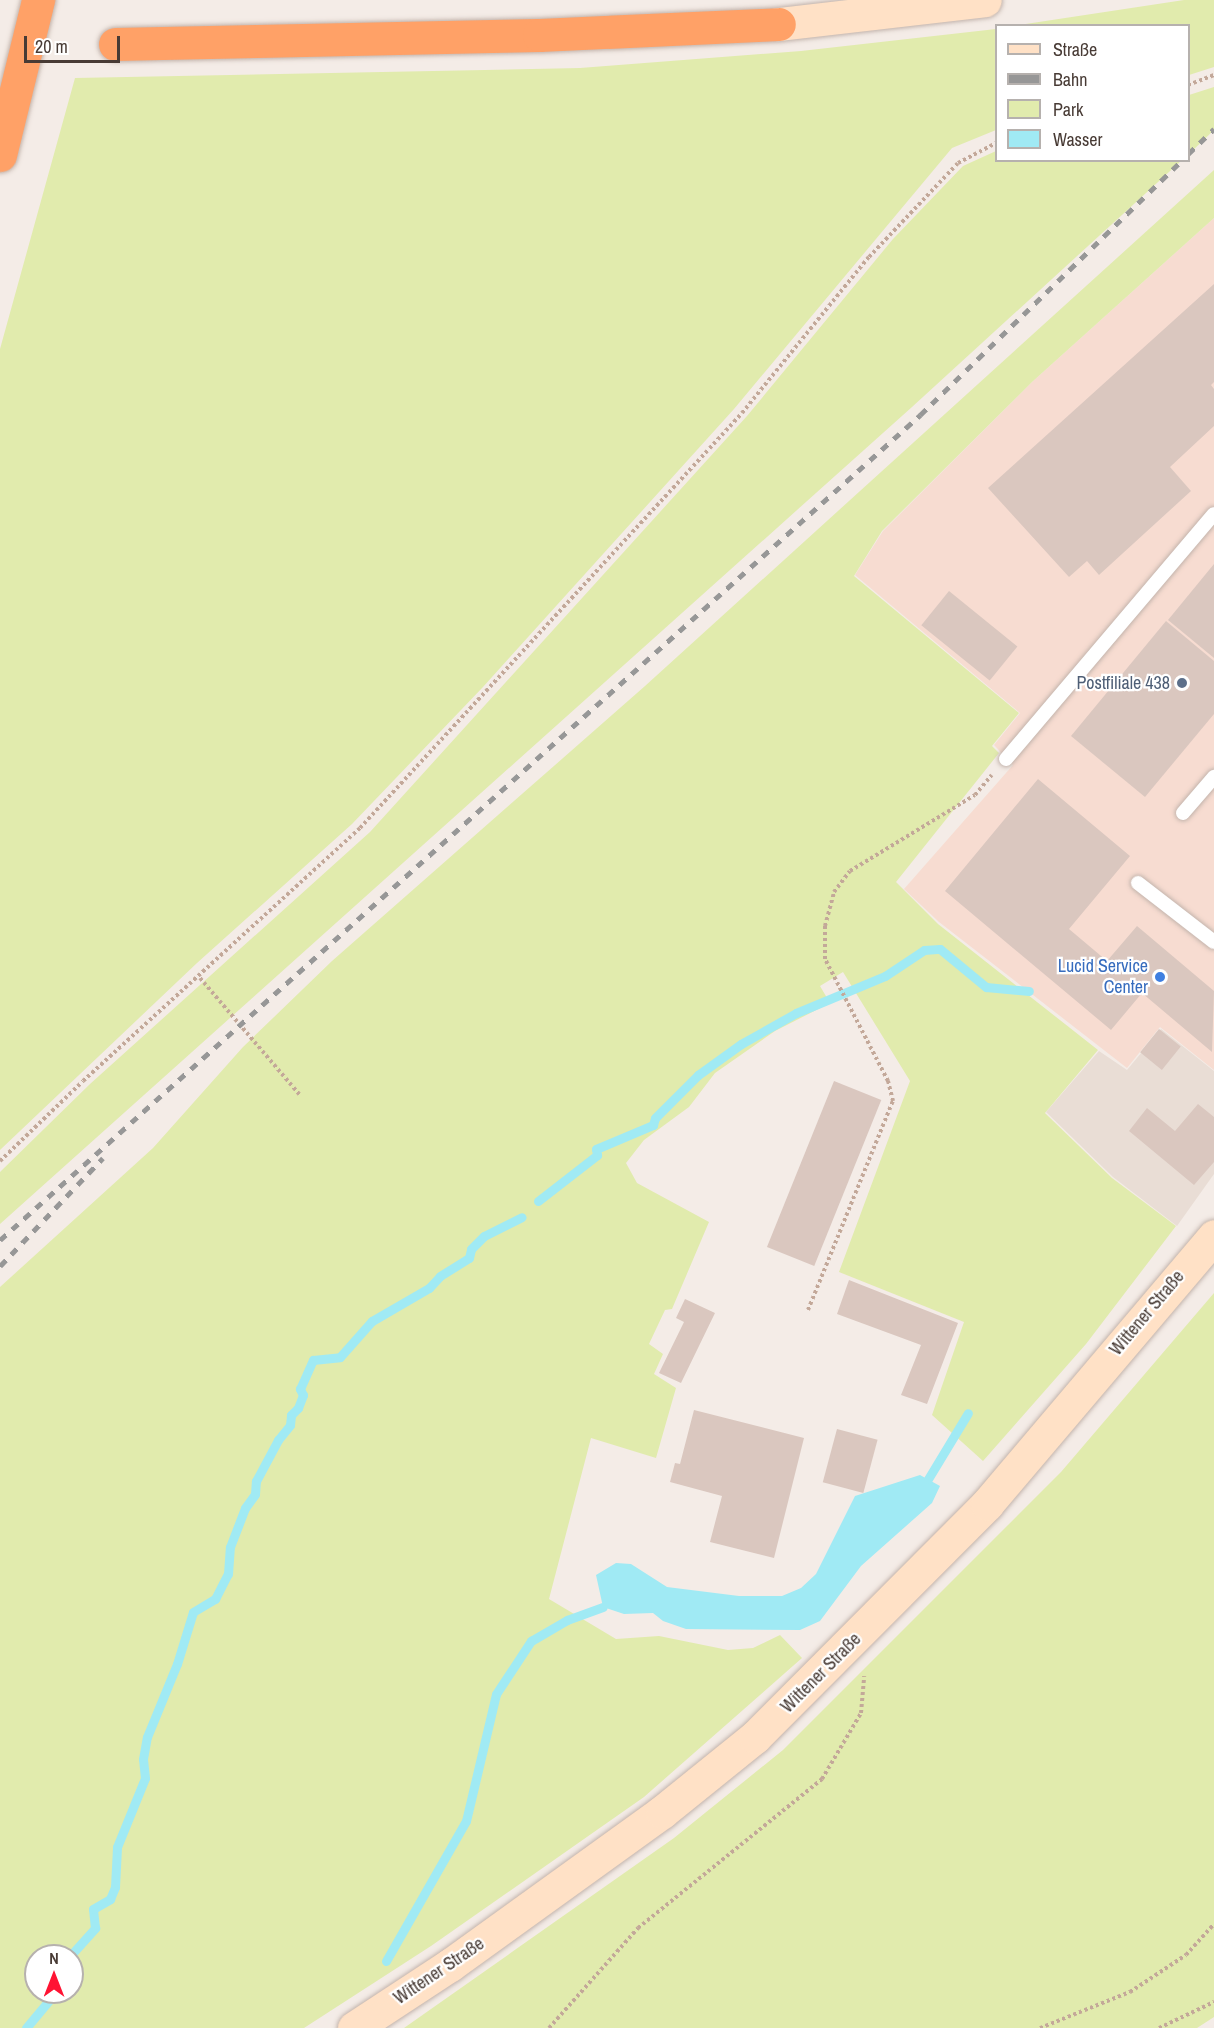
<!DOCTYPE html>
<meta charset="utf-8">
<style>
body{margin:0}
#map{position:relative;width:1214px;height:2028px;overflow:hidden;background:#f4ece7;font-family:"Archivo Narrow",sans-serif}
div>[style]{position:absolute}
.residential>*{inset:0;background:#e9ddd5}
.commercial>*{inset:0;background:#f7dcd1}
.green>*{inset:0;background:#e1ebad}
.water>*{inset:0;background:#a0eaf4}
.stream>*{height:9px;margin:-4.5px;padding:0 4.5px;transform-origin:4.5px;border-radius:4.5px;background:#a0eaf4}
.building>*{inset:0;background:#dac7bf;transform-origin:0 0}
.path>*{height:4px;margin-top:-2px;transform-origin:0;background:repeating-linear-gradient(90deg,#c3a899 0 3px,transparent 0 6px)}
.roads{filter:drop-shadow(0 0 2px #c3b4ac) drop-shadow(0 0 2px #c3b4ac)}
.service>*{height:14px;margin:-7px;padding:0 7px;transform-origin:7px;border-radius:7px;background:#fff}
.secondary>*{height:33px;margin:-16.5px;padding:0 16.5px;transform-origin:16.5px;border-radius:16.5px;background:#ffe1c6}
.motorway>*{height:33px;margin:-16.5px;padding:0 16.5px;transform-origin:16.5px;border-radius:16.5px;background:#ffa167}
.rail>*{height:4.5px;margin-top:-2.25px;transform-origin:0;background:repeating-linear-gradient(90deg,#979797 0 8px,transparent 0 16px)}
.dots>*{width:16px;height:16px;translate:-50% -50%;box-sizing:border-box;border:3px solid #fff;border-radius:50%}
span{translate:-50% -50%;white-space:nowrap;text-align:center;line-height:1.15;-webkit-text-stroke:4.5px #fff;paint-order:stroke}
.service-label{font-size:18px;color:#4e5e75}
.right{translate:-100% -50%;text-align:right}
.shop-label{font-size:18px;color:#366cbe}
.street-label{font-size:18px;color:#483b35}
.legend{position:absolute;left:995px;top:24px;width:195px;height:138px;box-sizing:border-box;background:#fff;border:2px solid #b6b1ae;margin:0;padding:8px 10px;list-style:none;font-size:18px;color:#483b35}
.legend li{display:flex;align-items:center;gap:12px;height:30px}
.legend b{width:30px;border:2px solid #b6b1ae}
.north{position:absolute;left:24px;top:1944px;width:60px;height:60px;box-sizing:border-box;background:#fff;border:2px solid #b6b1ae;border-radius:50%;rotate:0deg;font-size:16px;font-weight:700;line-height:24px;text-align:center;color:#483b35}
.north::after{content:'';display:block;margin:auto;width:21px;height:27px;background:#ff1333;clip-path:polygon(50% 0,100% 100%,50% 72%,0 100%)}
.scale{position:absolute;left:24px;top:36px;width:96px;height:27px;box-sizing:border-box;border:3px solid #483b35;border-top:0;padding-left:8px;font-size:18px;line-height:21px;white-space:nowrap;color:#483b35;-webkit-text-stroke:4px #fff;paint-order:stroke}
</style>
<div id="map">
<div class="residential">
<div style="clip-path:polygon(1161px 1029px,1214px 1071px,1214px 1174px,1177px 1226px,1113px 1177px,1046px 1112px,1099px 1051px,1127px 1070px)"></div>
</div>
<div class="commercial">
<div style="clip-path:polygon(1214px 218px,1214px 1070px,1160px 1027px,1127px 1068px,939px 922px,904px 889px,1013px 765px,994px 745px,1020px 713px,855px 575px,883px 531px,1032px 382px)"></div>
</div>
<div class="green">
<div style="clip-path:polygon(1184px 0,1214px 0,1214px 67px,1189px 75px,1188px 26px,1019px 25px)"></div>
<div style="clip-path:polygon(996px 29px,996px 130px,952px 148px,734px 409px,483px 687px,352px 824px,197px 963px,0 1150px,0 349px,75px 78px,580px 68px,801px 51px)"></div>
<div style="clip-path:polygon(1214px 87px,1214px 130px,1189px 154px,1189px 95px)"></div>
<div style="clip-path:polygon(996px 151px,996px 160px,1181px 161px,912px 407px,0 1224px,0 1172px,90px 1084px,370px 832px,747px 416px,893px 239px,963px 166px)"></div>
<div style="clip-path:polygon(evenodd,1214px 170px,1214px 218px,1032px 382px,882px 531px,854px 576px,1019px 713px,992px 746px,999px 753px,896px 882px,938px 924px,1098px 1050px,1045px 1113px,1112px 1178px,1176px 1226px,1086px 1344px,983px 1461px,932px 1415px,964px 1322px,839px 1272px,910px 1081px,843px 972px,820px 986px,830px 1003px,775px 1031px,715px 1073px,689px 1107px,644px 1140px,626px 1163px,637px 1183px,709px 1222px,672px 1309px,665px 1310px,649px 1344px,663px 1354px,654px 1374px,676px 1388px,656px 1458px,591px 1438px,549px 1599px,616px 1639px,659px 1636px,728px 1650px,753px 1648px,780px 1635px,802px 1658px,644px 1797px,431px 1946px,304px 2028px,0 2028px,0 1287px,153px 1148px,243px 1047px,332px 961px,645px 686px,1214px 170px,36px 1956px,72px 1956px,72px 1992px,36px 1992px,36px 1956px)"></div>
<div style="clip-path:polygon(1214px 1293px,1214px 2017px,1197px 2028px,404px 2028px,674px 1838px,783px 1750px,1061px 1472px)"></div>
</div>
<div class="water">
<div style="clip-path:polygon(920px 1475px,940px 1486px,932px 1503px,861px 1566px,820px 1621px,800px 1630px,686px 1629px,663px 1621px,653px 1613px,624px 1614px,603px 1607px,596px 1575px,616px 1563px,631px 1564px,667px 1587px,739px 1596px,782px 1596px,801px 1588px,816px 1574px,855px 1496px)"></div>
</div>
<div class="stream">
<div style="left:538px;top:1201px;width:75px;rotate:-37.9deg"></div>
<div style="left:597px;top:1155px;width:6px;rotate:-99deg"></div>
<div style="left:596px;top:1149px;width:62px;rotate:-22.8deg"></div>
<div style="left:653px;top:1125px;width:7px;rotate:-74deg"></div>
<div style="left:655px;top:1118px;width:61px;rotate:-45deg"></div>
<div style="left:698px;top:1075px;width:53px;rotate:-35.8deg"></div>
<div style="left:741px;top:1044px;width:63px;rotate:-29.4deg"></div>
<div style="left:796px;top:1013px;width:96px;rotate:-22.6deg"></div>
<div style="left:885px;top:976px;width:47px;rotate:-33.7deg"></div>
<div style="left:924px;top:950px;width:16px;rotate:-4deg"></div>
<div style="left:940px;top:949px;width:60px;rotate:39.6deg"></div>
<div style="left:986px;top:987px;width:43px;rotate:5.3deg"></div>
<div style="left:928px;top:1479px;width:77px;rotate:-58.8deg"></div>
<div style="left:70px;top:1956px;width:38px;rotate:-48deg"></div>
<div style="left:95px;top:1928px;width:19px;rotate:-96deg"></div>
<div style="left:93px;top:1909px;width:20px;rotate:-30deg"></div>
<div style="left:110px;top:1899px;width:13px;rotate:-67deg"></div>
<div style="left:115px;top:1887px;width:40px;rotate:-87.1deg"></div>
<div style="left:117px;top:1847px;width:74px;rotate:-67.9deg"></div>
<div style="left:145px;top:1778px;width:19px;rotate:-96deg"></div>
<div style="left:143px;top:1759px;width:22px;rotate:-80deg"></div>
<div style="left:147px;top:1737px;width:79px;rotate:-67.7deg"></div>
<div style="left:177px;top:1664px;width:54px;rotate:-72.9deg"></div>
<div style="left:193px;top:1612px;width:26px;rotate:-31deg"></div>
<div style="left:215px;top:1599px;width:28px;rotate:-63deg"></div>
<div style="left:228px;top:1574px;width:27px;rotate:-86deg"></div>
<div style="left:230px;top:1547px;width:42px;rotate:-69deg"></div>
<div style="left:245px;top:1508px;width:17px;rotate:-54deg"></div>
<div style="left:255px;top:1494px;width:13px;rotate:-86deg"></div>
<div style="left:256px;top:1481px;width:47px;rotate:-61.8deg"></div>
<div style="left:278px;top:1440px;width:19px;rotate:-51deg"></div>
<div style="left:290px;top:1425px;width:10px;rotate:-84deg"></div>
<div style="left:291px;top:1415px;width:10px;rotate:-45deg"></div>
<div style="left:298px;top:1408px;width:14px;rotate:-69deg"></div>
<div style="left:303px;top:1395px;width:7px;rotate:-117deg"></div>
<div style="left:300px;top:1389px;width:32px;rotate:-66deg"></div>
<div style="left:313px;top:1360px;width:27px;rotate:-6deg"></div>
<div style="left:340px;top:1357px;width:48px;rotate:-48.4deg"></div>
<div style="left:372px;top:1321px;width:66px;rotate:-30.1deg"></div>
<div style="left:429px;top:1288px;width:16px;rotate:-47deg"></div>
<div style="left:440px;top:1276px;width:34px;rotate:-32deg"></div>
<div style="left:469px;top:1258px;width:9px;rotate:-77deg"></div>
<div style="left:471px;top:1249px;width:18px;rotate:-45deg"></div>
<div style="left:484px;top:1236px;width:42px;rotate:-26.6deg"></div>
<div style="left:386px;top:1961px;width:161px;rotate:-60.3deg"></div>
<div style="left:466px;top:1821px;width:130px;rotate:-76.7deg"></div>
<div style="left:496px;top:1694px;width:64px;rotate:-56.6deg"></div>
<div style="left:531px;top:1641px;width:42px;rotate:-30.3deg"></div>
<div style="left:567px;top:1620px;width:38px;rotate:-20deg"></div>
<div style="left:26px;top:2028px;width:47px;rotate:-50.2deg"></div>
</div>
<div class="building">
<div style="clip-path:polygon(1214px 284px,1214px 382px,1211px 385px,1214px 389px,1214px 426px,1170px 467px,1191px 491px,1099px 575px,1087px 561px,1069px 577px,988px 488px)"></div>
<div style="clip-path:polygon(1214px 564px,1214px 658px,1168px 620px)"></div>
<div style="left:949px;top:591px;width:88px;height:44px;rotate:39deg"></div>
<div style="clip-path:polygon(1166px 621px,1214px 661px,1214px 714px,1145px 797px,1071px 736px)"></div>
<div style="clip-path:polygon(1038px 779px,1130px 856px,1069px 929px,1107px 961px,1137px 926px,1214px 991px,1212px 1052px,1142px 993px,1111px 1030px,945px 891px)"></div>
<div style="left:1159px;top:1029px;width:28px;height:30px;rotate:39deg"></div>
<div style="left:834px;top:1081px;width:51px;height:179px;rotate:22deg"></div>
<div style="clip-path:polygon(1198px 1104px,1214px 1117px,1214px 1162px,1194px 1185px,1129px 1131px,1147px 1108px,1175px 1131px)"></div>
<div style="clip-path:polygon(849px 1280px,958px 1323px,927px 1404px,901px 1395px,921px 1345px,837px 1314px)"></div>
<div style="clip-path:polygon(685px 1299px,715px 1313px,681px 1383px,659px 1373px,684px 1322px,676px 1318px)"></div>
<div style="clip-path:polygon(694px 1410px,804px 1438px,774px 1558px,710px 1542px,722px 1496px,670px 1482px,675px 1463px,680px 1464px)"></div>
<div style="left:837px;top:1429px;width:42px;height:55px;rotate:15deg"></div>
</div>
<div class="path">
<div style="left:1188px;top:85px;width:28px;rotate:-21deg"></div>
<div style="left:200px;top:978px;width:153px;rotate:49.5deg"></div>
<div style="left:0;top:1161px;width:115px;rotate:-43.9deg"></div>
<div style="left:83px;top:1081px;width:375px;rotate:-42.4deg"></div>
<div style="left:360px;top:828px;width:564px;rotate:-47.37deg"></div>
<div style="left:742px;top:413px;width:201px;rotate:-50.9deg"></div>
<div style="left:869px;top:257px;width:129px;rotate:-46.6deg"></div>
<div style="left:958px;top:163px;width:43px;rotate:-27.8deg"></div>
<div style="left:808px;top:1310px;width:226px;rotate:-67.9deg"></div>
<div style="left:893px;top:1101px;width:21px;rotate:-104deg"></div>
<div style="left:888px;top:1081px;width:137px;rotate:-117.3deg"></div>
<div style="left:825px;top:959px;width:33px;rotate:-90deg"></div>
<div style="left:825px;top:926px;width:35px;rotate:-75deg"></div>
<div style="left:834px;top:892px;width:26px;rotate:-53deg"></div>
<div style="left:850px;top:871px;width:146px;rotate:-31.3deg"></div>
<div style="left:975px;top:795px;width:26px;rotate:-50deg"></div>
<div style="left:549px;top:2028px;width:134px;rotate:-48.3deg"></div>
<div style="left:638px;top:1928px;width:237px;rotate:-39deg"></div>
<div style="left:822px;top:1779px;width:77px;rotate:-59.4deg"></div>
<div style="left:861px;top:1713px;width:37px;rotate:-85deg"></div>
<div style="left:1040px;top:2028px;width:97px;rotate:-21.8deg"></div>
<div style="left:1130px;top:1992px;width:67px;rotate:-33.5deg"></div>
<div style="left:1186px;top:1955px;width:42px;rotate:-47.9deg"></div>
<div style="left:1159px;top:2028px;width:61px;rotate:-25.3deg"></div>
</div>
<div class="roads">
<div class="service">
<div style="left:1006px;top:759px;width:321px;rotate:-49.7deg"></div>
<div style="left:1183px;top:813px;width:48px;rotate:-49.3deg"></div>
<div style="left:1138px;top:883px;width:96px;rotate:37.8deg"></div>
</div>
<div class="secondary">
<div style="left:779px;top:24px;width:207px;rotate:-6.6deg"></div>
<div style="left:354px;top:2028px;width:115px;rotate:-33.3deg"></div>
<div style="left:450px;top:1965px;width:261px;rotate:-35.8deg"></div>
<div style="left:662px;top:1812px;width:119px;rotate:-38.9deg"></div>
<div style="left:755px;top:1737px;width:329px;rotate:-45.1deg"></div>
<div style="left:987px;top:1504px;width:351px;rotate:-49.7deg"></div>
</div>
<div class="motorway">
<div style="left:115px;top:44px;width:424px;rotate:-1.2deg"></div>
<div style="left:539px;top:35px;width:240px;rotate:-2.6deg"></div>
<div style="left:0;top:155px;width:160px;rotate:-76.2deg"></div>
</div>
</div>
<div class="rail">
<div style="left:1188px;top:154px;width:36px;rotate:-44deg"></div>
<div style="left:0;top:1240px;width:1236px;rotate:-41.88deg"></div>
<div style="left:920px;top:415px;width:366px;rotate:-44.2deg"></div>
<div style="left:0;top:1266px;width:149px;rotate:-46.4deg"></div>
</div>
<div class="dots">
<div style="left:1182px;top:683px;background:#5c6f8a"></div>
<div style="left:1160px;top:977px;background:#3f7fe0"></div>
</div>
<div class="service-label">
<span class="right" style="left:1170px;top:683px">Postfiliale 438</span>
</div>
<div class="shop-label">
<span class="right" style="left:1148px;top:977px">Lucid Service<br>Center</span>
</div>
<div class="street-label">
<span style="left:1147px;top:1313px;rotate:-50deg">Wittener Straße</span>
<span style="left:821px;top:1673px;rotate:-45deg">Wittener Straße</span>
<span style="left:439px;top:1971px;rotate:-34deg">Wittener Straße</span>
</div>
<ul class="legend">
<li><b style="height:8px;background:#ffe1c6"></b>Straße</li>
<li><b style="height:8px;background:#979797"></b>Bahn</li>
<li><b style="height:16px;background:#e1ebad"></b>Park</li>
<li><b style="height:16px;background:#a0eaf4"></b>Wasser</li>
</ul>
<div class="north">N</div>
<div class="scale">20 m</div>
</div>
